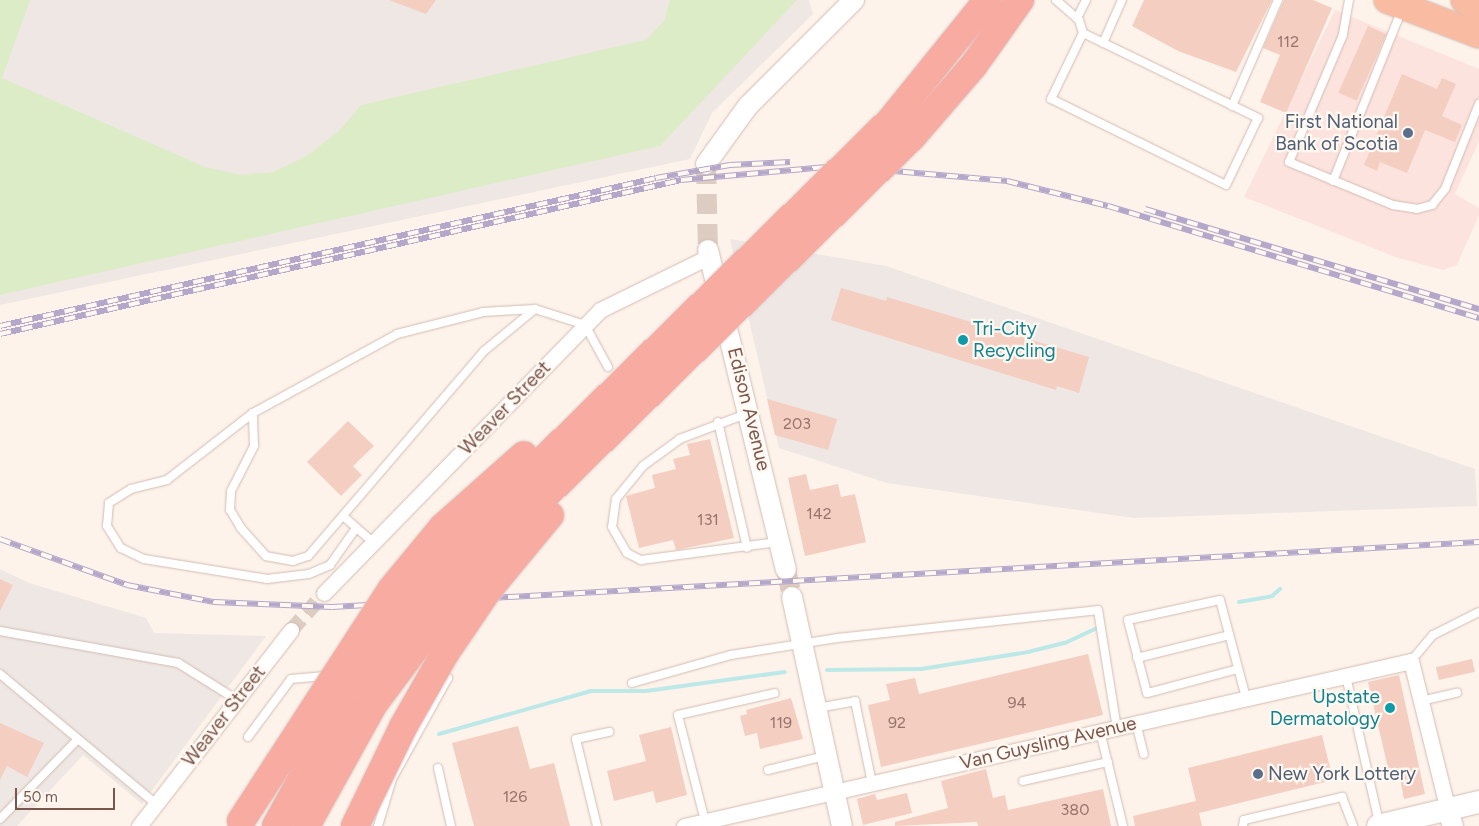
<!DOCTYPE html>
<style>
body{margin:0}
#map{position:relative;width:1479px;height:826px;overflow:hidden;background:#fdf3ea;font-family:Figtree,sans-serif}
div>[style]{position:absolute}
.commercial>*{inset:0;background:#fde3de}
.industrial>*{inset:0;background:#eee7e3}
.green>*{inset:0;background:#dcecc7}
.stream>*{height:4px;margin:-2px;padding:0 2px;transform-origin:2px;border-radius:2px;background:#bde8e8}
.building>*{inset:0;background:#f3cec1;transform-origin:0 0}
.minor-tunnel>*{height:15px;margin-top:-7.5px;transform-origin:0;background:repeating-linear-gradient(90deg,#dcccc2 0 15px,transparent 0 23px)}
.tertiary-tunnel>*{height:20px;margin-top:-10px;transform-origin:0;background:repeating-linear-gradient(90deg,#dcccc2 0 20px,transparent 0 30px)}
.roads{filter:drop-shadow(0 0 1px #d3bbb2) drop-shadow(0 0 1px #d3bbb2)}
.service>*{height:8px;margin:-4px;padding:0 4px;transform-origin:4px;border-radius:4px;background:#fff}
.minor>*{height:15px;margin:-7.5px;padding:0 7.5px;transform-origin:7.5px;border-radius:7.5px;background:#fff}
.tertiary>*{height:20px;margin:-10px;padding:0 10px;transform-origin:10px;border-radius:10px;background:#fff}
.secondary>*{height:22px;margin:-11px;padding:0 11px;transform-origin:11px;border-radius:11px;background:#fff}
.trunk>*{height:26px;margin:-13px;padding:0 13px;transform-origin:13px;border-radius:13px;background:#f9bca2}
.rail>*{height:5.5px;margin-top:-2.75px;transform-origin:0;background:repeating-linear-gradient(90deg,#fff8f1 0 11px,#b4a7c9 0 22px);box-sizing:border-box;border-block:1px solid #b4a7c9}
.bridges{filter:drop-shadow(0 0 1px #d9cfcd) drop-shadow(0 0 1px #d9cfcd)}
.motorway-bridge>*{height:28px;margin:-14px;padding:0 14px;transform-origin:14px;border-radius:14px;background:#f7aba1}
.dots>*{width:14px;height:14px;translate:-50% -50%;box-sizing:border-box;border:2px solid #fff8f1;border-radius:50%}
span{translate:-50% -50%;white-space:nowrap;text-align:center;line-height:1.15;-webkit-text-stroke:4.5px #fff8f1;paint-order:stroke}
.number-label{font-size:16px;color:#987369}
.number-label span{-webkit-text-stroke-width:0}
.service-label{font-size:19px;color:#4e5e75}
.right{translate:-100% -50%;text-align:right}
.left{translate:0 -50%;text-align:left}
.culture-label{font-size:19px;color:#0d838f}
.street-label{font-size:19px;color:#79554c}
.scale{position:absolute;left:15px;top:788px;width:100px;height:22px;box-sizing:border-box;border:2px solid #79554c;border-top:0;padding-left:6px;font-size:15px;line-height:18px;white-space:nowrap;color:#79554c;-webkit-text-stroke:4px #fff8f1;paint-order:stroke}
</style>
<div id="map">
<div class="commercial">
<div style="clip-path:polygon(1335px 10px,1479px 69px,1479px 141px,1455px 194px,1479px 208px,1479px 215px,1457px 265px,1443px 270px,1398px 258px,1244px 197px)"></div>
</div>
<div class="industrial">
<div style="clip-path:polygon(0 0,809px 0,813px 14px,712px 113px,690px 159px,0 305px)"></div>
<div style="clip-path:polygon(730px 239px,886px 266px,1475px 469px,1477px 506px,1134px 518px,887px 483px,779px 448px)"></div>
<div style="clip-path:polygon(0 569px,29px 583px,146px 618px,154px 633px,266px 636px,142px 804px,83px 755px,17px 826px,0 826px)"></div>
</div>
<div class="green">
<div style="clip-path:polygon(0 0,30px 0,2px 78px,205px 167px,241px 175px,273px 172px,305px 157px,339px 131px,361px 105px,646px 40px,664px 21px,670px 0,797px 0,660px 146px,0 295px)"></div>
</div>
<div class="stream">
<div style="left:1239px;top:602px;width:34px;rotate:-10deg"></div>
<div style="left:1272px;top:596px;width:11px;rotate:-41deg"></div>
<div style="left:827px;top:670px;width:94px;rotate:-0.6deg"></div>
<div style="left:921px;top:669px;width:108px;rotate:-9deg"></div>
<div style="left:1028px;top:652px;width:38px;rotate:-14deg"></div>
<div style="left:1065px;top:643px;width:33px;rotate:-25deg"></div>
<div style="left:439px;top:734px;width:158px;rotate:-15.8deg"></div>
<div style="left:591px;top:691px;width:55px"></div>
<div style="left:646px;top:691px;width:140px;rotate:-7.8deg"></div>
</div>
<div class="building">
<div style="clip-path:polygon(389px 0,436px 0,426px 14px)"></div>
<div style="clip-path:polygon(1144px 0,1272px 0,1236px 72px,1178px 51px,1132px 26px)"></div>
<div style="clip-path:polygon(1284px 0,1313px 0,1332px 8px,1286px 113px,1260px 102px,1280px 55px,1263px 48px)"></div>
<div style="left:1368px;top:26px;width:20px;height:73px;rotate:24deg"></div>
<div style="clip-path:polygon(1402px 74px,1437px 89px,1442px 78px,1456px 84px,1442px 116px,1462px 125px,1455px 142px,1425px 130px,1407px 173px,1380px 162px,1377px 171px,1364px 165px)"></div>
<div style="clip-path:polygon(841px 288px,886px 301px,887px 297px,1089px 357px,1079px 393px,1057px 386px,1056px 390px,831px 320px)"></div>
<div style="clip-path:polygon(767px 399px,837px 419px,828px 450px,775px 435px)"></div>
<div style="clip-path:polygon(348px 421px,374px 446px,353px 466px,362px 475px,341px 496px,307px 462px)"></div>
<div style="clip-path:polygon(710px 439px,734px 538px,676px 550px,673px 540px,639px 548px,626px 496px,655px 488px,652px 475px,676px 469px,673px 459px,690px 455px,687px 444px)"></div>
<div style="clip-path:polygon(806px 474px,810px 490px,838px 484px,841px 497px,855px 494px,866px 542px,805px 556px,788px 478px)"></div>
<div style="clip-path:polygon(0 579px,13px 585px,0 611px)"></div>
<div style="clip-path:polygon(1088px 654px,1103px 715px,881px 767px,868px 705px,890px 700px,886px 684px,915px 678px,919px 694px)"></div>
<div style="left:1472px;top:659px;width:13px;height:37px;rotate:77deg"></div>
<div style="clip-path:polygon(1399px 675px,1425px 794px,1404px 799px,1400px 779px,1391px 781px,1368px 682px)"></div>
<div style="clip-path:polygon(791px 698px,803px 739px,760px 749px,757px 733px,745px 736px,740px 716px,747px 714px,746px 710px)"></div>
<div style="clip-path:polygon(0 723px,44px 743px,27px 777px,7px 766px,0 780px)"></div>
<div style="clip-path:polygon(518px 726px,530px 769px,554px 763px,570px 826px,474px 826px,452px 743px)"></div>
<div style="clip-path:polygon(671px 727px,687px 795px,656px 803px,653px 791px,614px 801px,607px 771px,646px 761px,639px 735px)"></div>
<div style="clip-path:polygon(1322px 735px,1333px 780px,1199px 813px,1202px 826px,1135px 826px,1133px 816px,1196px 801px,1188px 768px)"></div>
<div style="clip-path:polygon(986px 769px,993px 798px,1005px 795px,1008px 810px,1103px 789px,1111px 826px,978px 826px,977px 822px,895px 826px,895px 822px,948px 808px,941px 781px)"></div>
<div style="clip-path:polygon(907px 793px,912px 813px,863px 825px,857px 799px,875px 794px,877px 800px)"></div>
</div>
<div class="minor-tunnel">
<div style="left:291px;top:630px;width:50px;rotate:-48.3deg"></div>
</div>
<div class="tertiary-tunnel">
<div style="left:706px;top:164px;width:86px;rotate:88.7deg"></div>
<div style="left:786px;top:570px;width:28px;rotate:77deg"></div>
</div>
<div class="roads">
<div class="service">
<div style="left:1056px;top:0;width:30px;rotate:41deg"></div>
<div style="left:1079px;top:20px;width:14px;rotate:73deg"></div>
<div style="left:1349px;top:0;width:36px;rotate:100deg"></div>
<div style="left:1343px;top:35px;width:138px;rotate:113deg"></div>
<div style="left:1289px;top:162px;width:113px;rotate:22.5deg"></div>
<div style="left:1393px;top:205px;width:24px;rotate:9deg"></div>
<div style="left:1417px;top:209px;width:16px;rotate:-15deg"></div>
<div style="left:1432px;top:205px;width:21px;rotate:-51deg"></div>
<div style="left:1445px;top:189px;width:92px;rotate:-68.2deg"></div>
<div style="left:1077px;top:18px;width:20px;rotate:-63deg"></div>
<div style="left:1083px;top:33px;width:195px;rotate:25.9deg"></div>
<div style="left:1258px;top:118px;width:74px;rotate:115.5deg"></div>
<div style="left:1226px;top:185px;width:195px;rotate:-153.8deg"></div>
<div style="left:1051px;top:99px;width:73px;rotate:-64.1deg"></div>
<div style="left:1103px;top:43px;width:47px;rotate:-66.2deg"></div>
<div style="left:1232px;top:106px;width:116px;rotate:-66.5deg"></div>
<div style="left:1333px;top:181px;width:185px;rotate:-68.1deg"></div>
<div style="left:535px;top:309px;width:66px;rotate:140.5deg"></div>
<div style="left:484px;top:351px;width:270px;rotate:130.6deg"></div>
<div style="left:308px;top:556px;width:16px;rotate:162deg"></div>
<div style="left:293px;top:561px;width:27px;rotate:-170deg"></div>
<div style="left:266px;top:556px;width:38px;rotate:-132deg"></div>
<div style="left:241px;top:528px;width:21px;rotate:-121deg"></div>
<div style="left:230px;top:510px;width:19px;rotate:-87deg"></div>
<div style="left:231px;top:491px;width:51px;rotate:-62.9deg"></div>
<div style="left:254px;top:446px;width:33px;rotate:-92deg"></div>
<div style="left:253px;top:413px;width:164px;rotate:-28.7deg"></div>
<div style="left:397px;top:334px;width:89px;rotate:-14.3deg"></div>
<div style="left:483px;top:312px;width:52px;rotate:-3.3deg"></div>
<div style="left:535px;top:309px;width:52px;rotate:17.7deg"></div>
<div style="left:585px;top:325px;width:48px;rotate:61.3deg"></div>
<div style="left:253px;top:413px;width:109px;rotate:142.1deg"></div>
<div style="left:167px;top:480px;width:37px;rotate:166deg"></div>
<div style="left:131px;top:489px;width:26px;rotate:148deg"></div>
<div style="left:109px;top:503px;width:23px;rotate:95deg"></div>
<div style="left:107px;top:526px;width:26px;rotate:58deg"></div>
<div style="left:121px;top:548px;width:25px;rotate:26deg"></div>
<div style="left:144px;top:559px;width:125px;rotate:9.2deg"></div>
<div style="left:267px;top:579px;width:42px;rotate:-6.8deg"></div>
<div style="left:309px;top:574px;width:23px;rotate:-23deg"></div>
<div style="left:330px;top:565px;width:45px;rotate:-54.9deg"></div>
<div style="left:746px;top:414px;width:71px;rotate:159.3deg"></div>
<div style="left:680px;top:439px;width:46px;rotate:143.9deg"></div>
<div style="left:643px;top:466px;width:43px;rotate:129.3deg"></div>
<div style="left:616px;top:499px;width:28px;rotate:98deg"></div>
<div style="left:612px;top:527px;width:30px;rotate:60deg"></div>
<div style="left:627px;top:553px;width:16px;rotate:27deg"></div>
<div style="left:641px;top:560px;width:138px;rotate:-7.5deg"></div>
<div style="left:718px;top:422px;width:129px;rotate:77deg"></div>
<div style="left:343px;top:516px;width:41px;rotate:41.1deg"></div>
<div style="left:0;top:631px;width:181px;rotate:10.2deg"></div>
<div style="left:178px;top:663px;width:70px;rotate:32.1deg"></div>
<div style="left:1137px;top:658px;width:95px;rotate:-14deg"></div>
<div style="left:1411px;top:661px;width:34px;rotate:-50deg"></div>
<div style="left:1433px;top:635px;width:51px;rotate:-26.6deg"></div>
<div style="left:1238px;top:669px;width:94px;rotate:165.2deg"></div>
<div style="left:1147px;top:693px;width:75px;rotate:-104.6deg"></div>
<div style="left:1128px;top:620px;width:94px;rotate:-12.3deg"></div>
<div style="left:1220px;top:600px;width:101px;rotate:75.1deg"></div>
<div style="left:0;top:674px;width:203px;rotate:39.8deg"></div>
<div style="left:1346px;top:676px;width:151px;rotate:77.3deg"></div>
<div style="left:632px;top:683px;width:103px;rotate:-15.8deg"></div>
<div style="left:731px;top:655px;width:107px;rotate:-9.1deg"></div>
<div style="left:837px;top:638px;width:262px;rotate:-6.1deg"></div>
<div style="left:1098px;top:610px;width:120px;rotate:80.9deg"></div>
<div style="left:1421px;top:701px;width:37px;rotate:-13deg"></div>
<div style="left:817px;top:708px;width:39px;rotate:-10deg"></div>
<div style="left:855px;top:701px;width:84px;rotate:78.3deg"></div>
<div style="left:1136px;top:723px;width:32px;rotate:76deg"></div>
<div style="left:1100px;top:731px;width:98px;rotate:76.4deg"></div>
<div style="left:248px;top:737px;width:72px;rotate:-53.4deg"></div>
<div style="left:291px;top:679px;width:37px;rotate:-5deg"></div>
<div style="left:438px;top:768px;width:59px;rotate:77.4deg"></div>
<div style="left:768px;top:770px;width:59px;rotate:-13.8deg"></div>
<div style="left:1023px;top:781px;width:87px;rotate:-12.6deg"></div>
<div style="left:0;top:819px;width:110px;rotate:-45.7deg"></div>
<div style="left:705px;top:821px;width:109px;rotate:-104.3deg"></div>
<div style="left:678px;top:715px;width:99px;rotate:-12.8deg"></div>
<div style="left:378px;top:826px;width:49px;rotate:-73.4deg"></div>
<div style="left:392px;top:779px;width:115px;rotate:-61deg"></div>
<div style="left:448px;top:678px;width:11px;rotate:180deg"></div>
<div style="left:597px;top:826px;width:89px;rotate:-103.6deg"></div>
<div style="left:576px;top:739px;width:34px;rotate:-12deg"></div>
<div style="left:1243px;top:826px;width:6px;rotate:-81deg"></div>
<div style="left:1244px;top:820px;width:101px;rotate:-13.2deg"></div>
<div style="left:1342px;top:797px;width:31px;rotate:69deg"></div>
</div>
<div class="minor">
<div style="left:324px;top:593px;width:395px;rotate:-45.7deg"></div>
<div style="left:600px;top:310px;width:123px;rotate:-26.1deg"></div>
<div style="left:139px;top:826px;width:248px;rotate:-52.2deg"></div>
<div style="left:684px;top:826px;width:745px;rotate:-12.79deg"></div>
<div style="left:1411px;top:661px;width:154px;rotate:76.1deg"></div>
</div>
<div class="tertiary">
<div style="left:706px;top:164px;width:72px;rotate:-54.1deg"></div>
<div style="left:748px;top:106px;width:150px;rotate:-45deg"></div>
<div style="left:708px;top:250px;width:329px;rotate:76.3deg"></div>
<div style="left:792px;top:597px;width:234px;rotate:77.7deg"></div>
<div style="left:1448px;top:810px;width:17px;rotate:73deg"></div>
</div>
<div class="secondary">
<div style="left:1378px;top:826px;width:104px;rotate:-13.4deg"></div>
</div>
<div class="trunk">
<div style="left:1387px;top:0;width:98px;rotate:20.8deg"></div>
<div style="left:1464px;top:0;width:18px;rotate:34deg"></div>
</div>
</div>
<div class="rail">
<div style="left:1145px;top:209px;width:349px;rotate:16.7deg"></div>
<div style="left:0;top:326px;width:672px;rotate:-12.71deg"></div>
<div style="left:656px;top:178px;width:75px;rotate:-10deg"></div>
<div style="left:730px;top:165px;width:60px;rotate:-2.9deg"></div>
<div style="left:0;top:334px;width:698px;rotate:-12.74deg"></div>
<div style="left:681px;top:180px;width:157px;rotate:-5.1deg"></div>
<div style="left:837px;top:166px;width:171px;rotate:5deg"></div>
<div style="left:1007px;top:181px;width:104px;rotate:13.9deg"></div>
<div style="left:1108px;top:206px;width:388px;rotate:16.8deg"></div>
<div style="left:0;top:539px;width:135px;rotate:19.9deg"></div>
<div style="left:127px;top:585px;width:89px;rotate:11.1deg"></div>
<div style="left:214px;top:602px;width:118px;rotate:2.4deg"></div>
<div style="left:332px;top:607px;width:1149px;rotate:-3.24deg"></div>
</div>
<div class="bridges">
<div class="motorway-bridge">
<div style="left:241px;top:821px;width:275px;rotate:-57deg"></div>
<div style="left:391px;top:590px;width:82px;rotate:-50.5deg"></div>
<div style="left:443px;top:527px;width:108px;rotate:-41.6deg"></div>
<div style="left:276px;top:826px;width:155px;rotate:-61.1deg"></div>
<div style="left:351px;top:690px;width:166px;rotate:-53.3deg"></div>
<div style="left:450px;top:557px;width:110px;rotate:-46.5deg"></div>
<div style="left:526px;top:477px;width:511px;rotate:-44.37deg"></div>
<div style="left:891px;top:120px;width:154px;rotate:-51.1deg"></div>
<div style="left:306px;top:826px;width:138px;rotate:-61deg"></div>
<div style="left:373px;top:705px;width:162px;rotate:-53.3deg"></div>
<div style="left:470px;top:575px;width:109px;rotate:-46.5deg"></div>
<div style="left:545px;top:496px;width:512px;rotate:-44.37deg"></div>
<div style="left:911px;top:138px;width:96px;rotate:-49.2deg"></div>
<div style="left:974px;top:65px;width:80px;rotate:-54.7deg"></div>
<div style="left:355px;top:826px;width:110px;rotate:-64.1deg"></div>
<div style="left:403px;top:727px;width:83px;rotate:-60.3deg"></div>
<div style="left:444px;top:655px;width:78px;rotate:-55.9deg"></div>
<div style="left:488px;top:590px;width:97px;rotate:-50.4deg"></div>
</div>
</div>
<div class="dots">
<div style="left:1408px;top:133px;background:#5c6f8a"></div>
<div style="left:963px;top:340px;background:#0f9aa8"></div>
<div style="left:1390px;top:708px;background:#0f9aa8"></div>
<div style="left:1258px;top:774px;background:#5c6f8a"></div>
</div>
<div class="number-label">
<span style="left:1288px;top:42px">112</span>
<span style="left:797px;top:424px">203</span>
<span style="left:819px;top:514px">142</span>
<span style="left:708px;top:520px">131</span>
<span style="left:1017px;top:703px">94</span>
<span style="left:781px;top:723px">119</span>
<span style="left:897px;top:723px">92</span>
<span style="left:515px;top:797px">126</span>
<span style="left:1075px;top:810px">380</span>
</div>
<div class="service-label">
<span class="right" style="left:1398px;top:133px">First National<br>Bank of Scotia</span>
<span class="left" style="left:1268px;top:774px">New York Lottery</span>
</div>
<div class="culture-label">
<span class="left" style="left:973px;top:340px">Tri-City<br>Recycling</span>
<span class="right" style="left:1380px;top:708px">Upstate<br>Dermatology</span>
</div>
<div class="street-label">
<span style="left:505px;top:408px;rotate:-46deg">Weaver Street</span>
<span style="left:749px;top:409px;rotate:76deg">Edison Avenue</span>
<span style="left:224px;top:716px;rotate:-52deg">Weaver Street</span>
<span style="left:1048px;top:743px;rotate:-13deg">Van Guysling Avenue</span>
</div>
<div class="scale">50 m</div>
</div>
